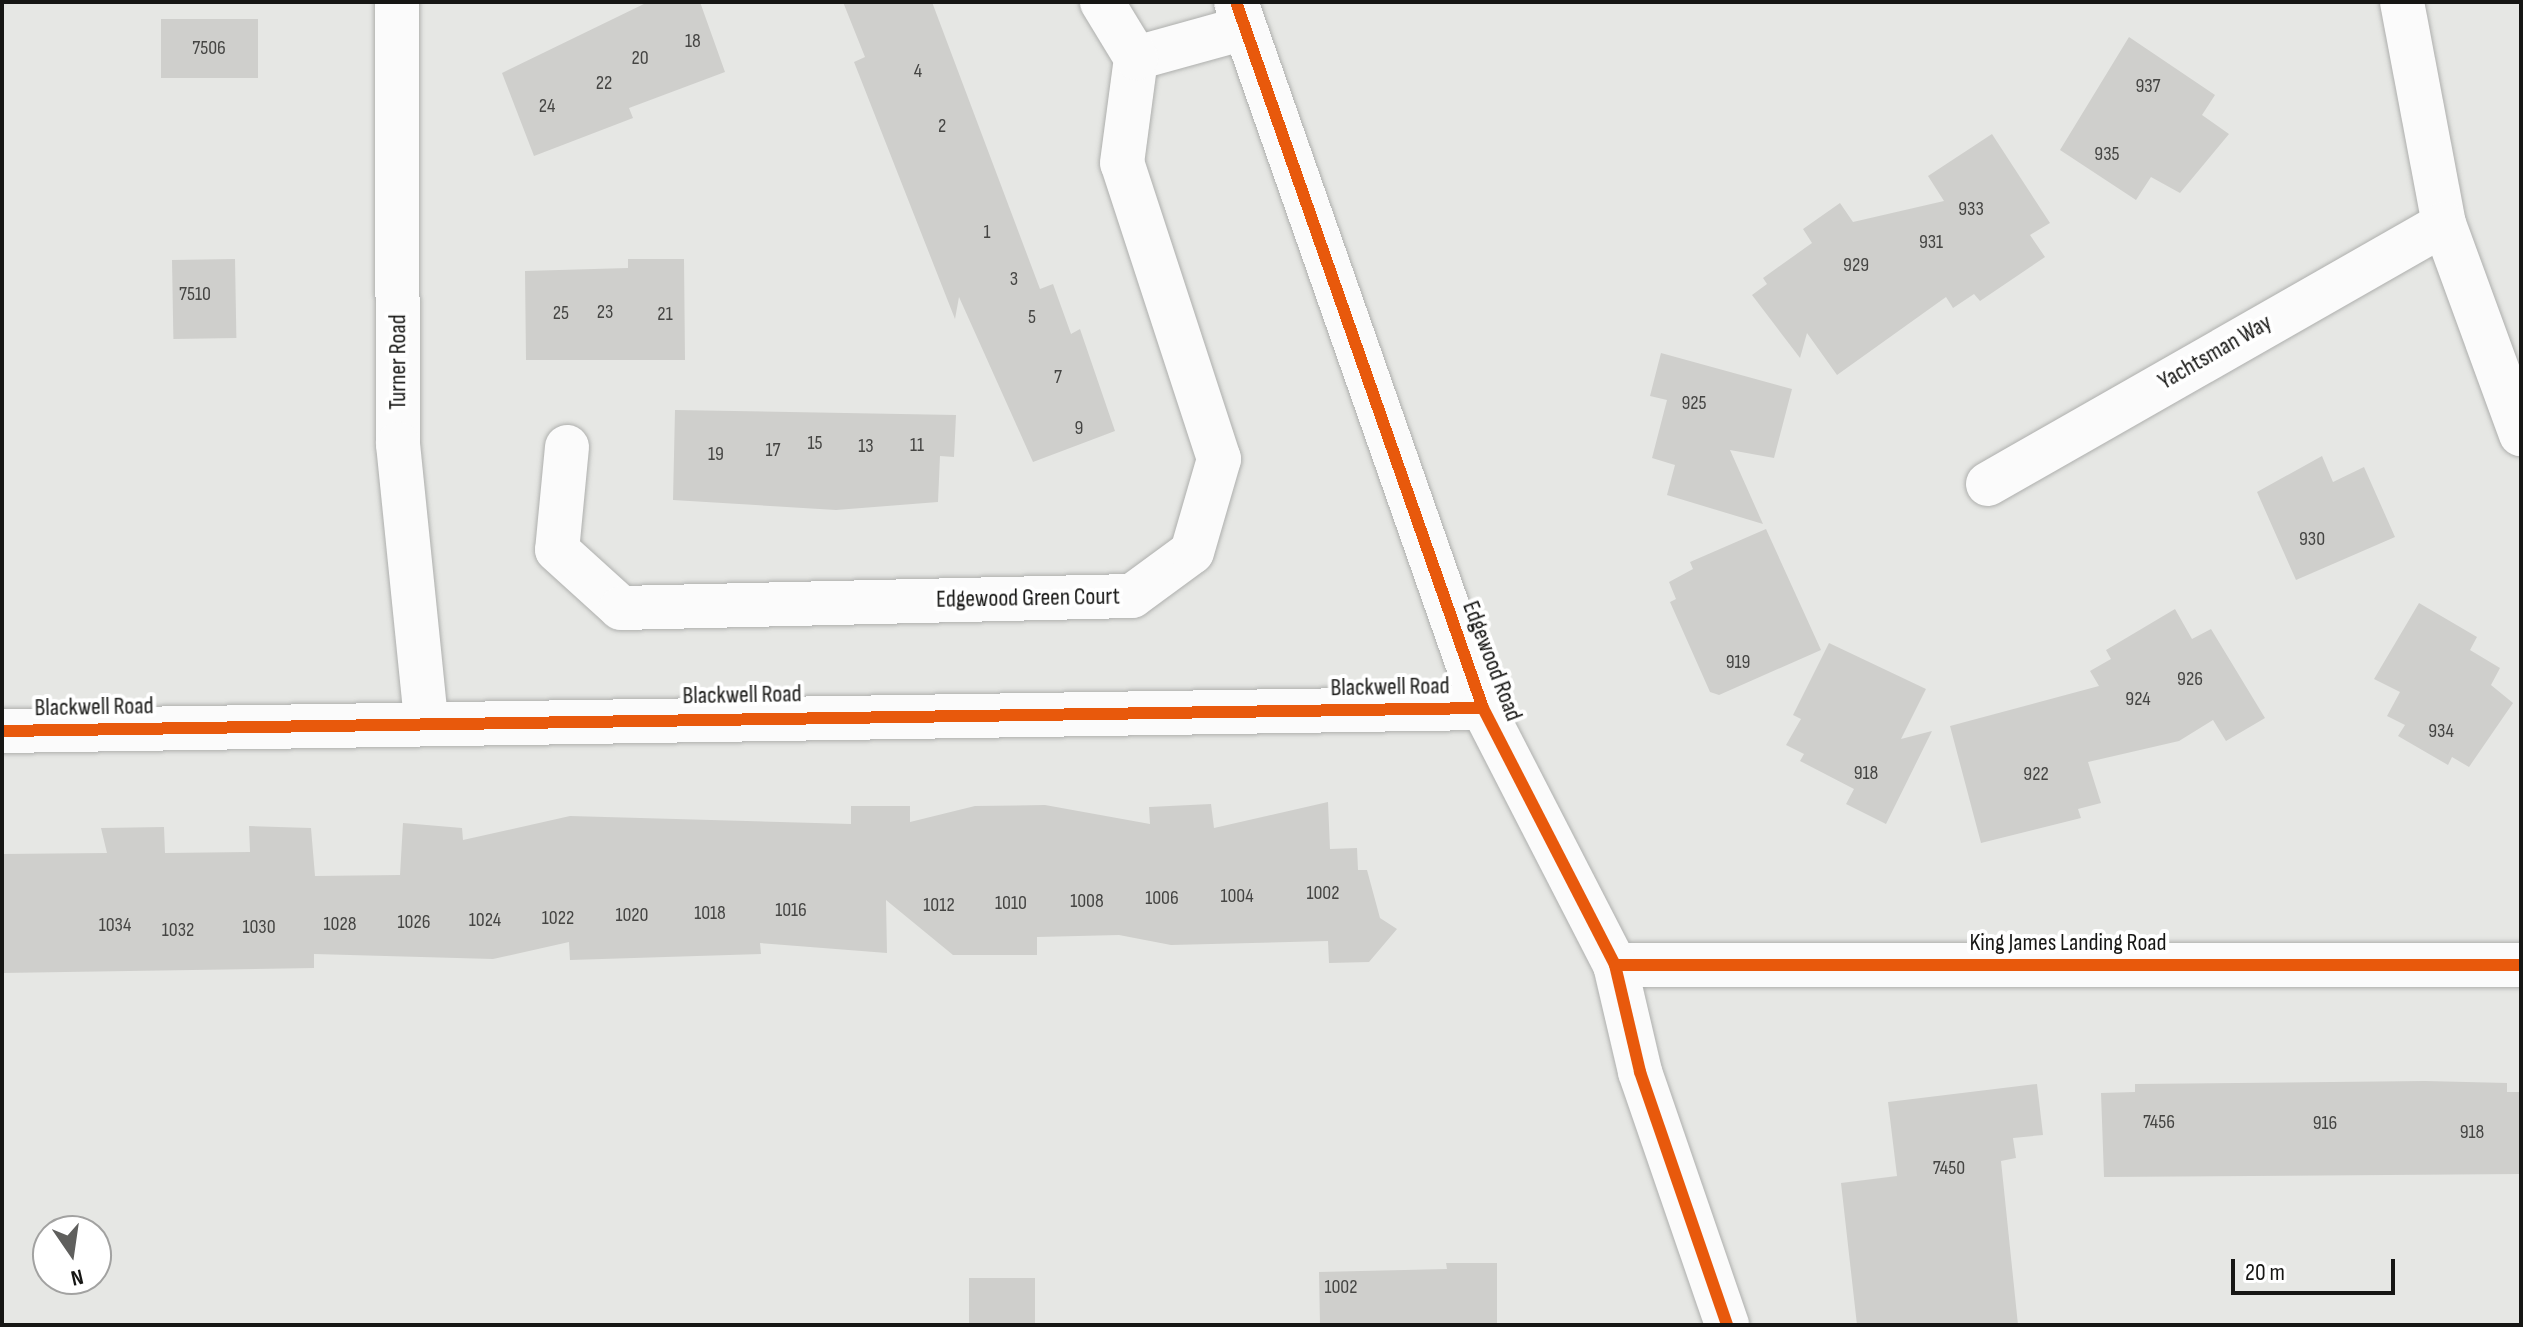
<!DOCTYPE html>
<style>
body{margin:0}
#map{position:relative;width:2523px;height:1327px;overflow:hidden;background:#e6e7e4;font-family:"Sofia Sans Condensed",sans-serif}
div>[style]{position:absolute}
.building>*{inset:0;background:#cfcfcc;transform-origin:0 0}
.roads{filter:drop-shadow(0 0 2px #aeafad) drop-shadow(0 0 2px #aeafad)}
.street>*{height:44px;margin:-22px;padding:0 22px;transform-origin:22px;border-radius:22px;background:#fbfbfb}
.secondary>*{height:44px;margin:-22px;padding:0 22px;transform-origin:22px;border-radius:22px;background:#fbfbfb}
.cycleway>*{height:12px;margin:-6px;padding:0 6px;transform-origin:6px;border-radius:6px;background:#e8590c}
span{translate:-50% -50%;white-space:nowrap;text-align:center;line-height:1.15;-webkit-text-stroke:8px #fff;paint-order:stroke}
.number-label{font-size:20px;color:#454543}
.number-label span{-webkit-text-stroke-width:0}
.street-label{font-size:24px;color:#161614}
.frame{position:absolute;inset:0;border:4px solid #161614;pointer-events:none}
.north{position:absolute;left:32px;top:1215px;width:80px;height:80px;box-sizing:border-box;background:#fff;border:2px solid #a2a2a1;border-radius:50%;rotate:167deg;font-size:22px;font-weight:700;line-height:32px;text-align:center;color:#161614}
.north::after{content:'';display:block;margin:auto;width:28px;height:36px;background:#5f5f5d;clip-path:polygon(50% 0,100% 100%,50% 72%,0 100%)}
.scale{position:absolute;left:2231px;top:1259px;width:164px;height:36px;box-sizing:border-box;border:4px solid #161614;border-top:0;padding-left:10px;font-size:24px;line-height:28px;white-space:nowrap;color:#161614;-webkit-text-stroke:6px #fff;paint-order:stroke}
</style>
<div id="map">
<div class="building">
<div style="clip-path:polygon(648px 2px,700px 2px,725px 72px,629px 108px,633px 118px,534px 156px,502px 73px)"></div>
<div style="clip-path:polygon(843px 2px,932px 2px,1040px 289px,1053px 284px,1071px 334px,1080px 329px,1115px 431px,1033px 462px,959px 297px,955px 319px,854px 62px,865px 57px)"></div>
<div style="left:161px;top:19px;width:97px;height:59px"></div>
<div style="clip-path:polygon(2129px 37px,2215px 95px,2202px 115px,2229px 134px,2180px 193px,2151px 177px,2136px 200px,2060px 150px)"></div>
<div style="clip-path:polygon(1992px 134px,2050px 223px,2030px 235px,2045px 257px,1980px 301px,1974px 294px,1953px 308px,1946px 297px,1837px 375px,1807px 333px,1800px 358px,1752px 295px,1767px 284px,1763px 278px,1812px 243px,1803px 229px,1840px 203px,1853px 222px,1944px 201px,1928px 176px)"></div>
<div style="left:235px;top:259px;width:79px;height:63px;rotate:89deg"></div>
<div style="clip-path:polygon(628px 259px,684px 259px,685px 360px,526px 360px,525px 271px,628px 268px)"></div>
<div style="clip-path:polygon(1661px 353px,1792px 389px,1774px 458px,1730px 450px,1763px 524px,1667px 495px,1675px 465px,1652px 458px,1667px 400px,1650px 396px)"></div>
<div style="clip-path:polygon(675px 410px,956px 415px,954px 457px,940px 456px,938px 502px,836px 510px,673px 500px)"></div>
<div style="clip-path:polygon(2322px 456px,2333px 482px,2364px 467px,2395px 537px,2296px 580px,2257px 492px)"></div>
<div style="clip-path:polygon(1766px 529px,1821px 650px,1719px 695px,1710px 692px,1670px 602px,1676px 599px,1669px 582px,1693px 569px,1690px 562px)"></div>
<div style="clip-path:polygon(2419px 603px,2477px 637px,2470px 650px,2500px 668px,2491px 685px,2513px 703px,2469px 767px,2452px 757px,2448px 765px,2398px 736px,2405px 725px,2387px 716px,2400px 692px,2374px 679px)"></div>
<div style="clip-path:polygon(2175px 609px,2192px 639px,2211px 629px,2265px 718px,2226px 741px,2213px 720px,2179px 741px,2088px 762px,2101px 803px,2078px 809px,2081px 818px,1981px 843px,1950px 726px,2099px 686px,2090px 671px,2111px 659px,2106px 650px)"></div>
<div style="clip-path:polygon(1829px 643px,1926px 689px,1901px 739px,1932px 731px,1886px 824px,1846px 804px,1854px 789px,1800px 761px,1804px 754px,1786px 745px,1801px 719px,1793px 715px)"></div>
<div style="clip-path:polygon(1328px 802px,1330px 849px,1357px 848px,1358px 870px,1367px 870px,1380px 918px,1397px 929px,1369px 962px,1329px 963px,1328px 941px,1171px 945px,1119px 935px,1037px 937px,1037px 955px,953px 955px,886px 900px,887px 953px,760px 943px,761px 954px,570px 960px,569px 942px,493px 959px,314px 954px,314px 968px,2px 973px,2px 854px,107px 853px,101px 828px,164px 827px,165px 853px,250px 852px,249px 826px,311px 828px,315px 876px,400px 875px,403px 823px,462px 828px,463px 840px,570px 816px,851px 824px,851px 806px,910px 806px,910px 822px,975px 806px,1045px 805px,1150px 824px,1149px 807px,1211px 804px,1214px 828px)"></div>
<div style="clip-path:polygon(2425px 1081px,2507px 1083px,2507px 1092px,2521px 1092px,2521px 1174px,2104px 1177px,2101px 1093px,2135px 1092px,2135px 1084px)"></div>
<div style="clip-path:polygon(2037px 1084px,2043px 1135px,2013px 1138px,2016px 1158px,2001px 1161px,2018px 1325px,1857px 1325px,1841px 1183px,1897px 1176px,1888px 1102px)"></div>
<div style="clip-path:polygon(1446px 1263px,1497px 1263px,1497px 1325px,1320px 1325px,1319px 1272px,1447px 1269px)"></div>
<div style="left:1035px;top:1278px;width:47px;height:66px;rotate:90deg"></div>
</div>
<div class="roads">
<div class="street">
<div style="left:397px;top:2px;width:442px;rotate:89.9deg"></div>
<div style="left:398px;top:444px;width:278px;rotate:84.2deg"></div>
<div style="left:2402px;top:2px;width:226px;rotate:79.3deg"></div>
<div style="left:2444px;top:224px;width:224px;rotate:69.9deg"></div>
<div style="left:1136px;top:58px;width:112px;rotate:-15.5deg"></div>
<div style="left:567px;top:447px;width:103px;rotate:95.5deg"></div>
<div style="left:557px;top:550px;width:86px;rotate:42.2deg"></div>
<div style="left:621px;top:608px;width:511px;rotate:-1.35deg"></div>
<div style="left:1132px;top:596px;width:74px;rotate:-36.3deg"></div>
<div style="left:1192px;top:552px;width:97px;rotate:-73.8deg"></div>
<div style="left:1219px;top:459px;width:311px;rotate:-108.1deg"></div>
<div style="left:1122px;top:163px;width:106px;rotate:-82.4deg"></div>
<div style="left:1136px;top:58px;width:66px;rotate:-121.3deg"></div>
<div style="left:1988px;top:484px;width:525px;rotate:-29.69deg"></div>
<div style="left:2px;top:731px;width:1481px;rotate:-0.89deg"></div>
<div style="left:1615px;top:965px;width:906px"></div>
</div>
<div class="secondary">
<div style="left:1236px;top:2px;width:748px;rotate:70.72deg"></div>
<div style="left:1483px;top:708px;width:289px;rotate:62.8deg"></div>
<div style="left:1615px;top:965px;width:110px;rotate:76.8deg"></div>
<div style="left:1640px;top:1072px;width:268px;rotate:71deg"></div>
</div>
</div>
<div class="cycleway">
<div style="left:1236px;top:2px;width:748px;rotate:70.72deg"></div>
<div style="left:1483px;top:708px;width:289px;rotate:62.8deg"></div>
<div style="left:1615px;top:965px;width:110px;rotate:76.8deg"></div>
<div style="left:1640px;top:1072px;width:268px;rotate:71deg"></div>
<div style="left:2px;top:731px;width:1481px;rotate:-0.89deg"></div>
<div style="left:1615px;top:965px;width:906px"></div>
</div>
<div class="number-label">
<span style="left:693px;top:41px">18</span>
<span style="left:209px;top:48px">7506</span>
<span style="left:640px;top:58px">20</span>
<span style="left:918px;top:71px">4</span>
<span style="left:604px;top:83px">22</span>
<span style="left:2148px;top:86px">937</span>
<span style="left:547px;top:106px">24</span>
<span style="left:942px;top:126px">2</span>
<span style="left:2107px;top:154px">935</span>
<span style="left:1971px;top:209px">933</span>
<span style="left:987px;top:232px">1</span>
<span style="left:1931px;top:242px">931</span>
<span style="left:1856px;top:265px">929</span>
<span style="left:1014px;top:279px">3</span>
<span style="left:195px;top:294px">7510</span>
<span style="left:605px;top:312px">23</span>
<span style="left:561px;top:313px">25</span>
<span style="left:665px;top:314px">21</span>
<span style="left:1032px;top:317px">5</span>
<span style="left:1058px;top:377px">7</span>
<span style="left:1694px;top:403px">925</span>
<span style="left:1079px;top:428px">9</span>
<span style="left:815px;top:443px">15</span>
<span style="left:917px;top:445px">11</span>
<span style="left:866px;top:446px">13</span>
<span style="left:773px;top:450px">17</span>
<span style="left:716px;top:454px">19</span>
<span style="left:2312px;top:539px">930</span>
<span style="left:1738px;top:662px">919</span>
<span style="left:2190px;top:679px">926</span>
<span style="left:2138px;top:699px">924</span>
<span style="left:2441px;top:731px">934</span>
<span style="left:1866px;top:773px">918</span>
<span style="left:2036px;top:774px">922</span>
<span style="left:1323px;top:893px">1002</span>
<span style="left:1237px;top:896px">1004</span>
<span style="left:1162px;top:898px">1006</span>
<span style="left:1087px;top:901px">1008</span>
<span style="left:1011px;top:903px">1010</span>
<span style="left:939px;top:905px">1012</span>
<span style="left:791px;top:910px">1016</span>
<span style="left:710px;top:913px">1018</span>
<span style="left:632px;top:915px">1020</span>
<span style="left:558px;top:918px">1022</span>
<span style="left:485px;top:920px">1024</span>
<span style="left:414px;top:922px">1026</span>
<span style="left:340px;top:924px">1028</span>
<span style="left:115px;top:925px">1034</span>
<span style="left:259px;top:927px">1030</span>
<span style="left:178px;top:930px">1032</span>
<span style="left:2159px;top:1122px">7456</span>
<span style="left:2325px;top:1123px">916</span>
<span style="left:2472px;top:1132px">918</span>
<span style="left:1949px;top:1168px">7450</span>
<span style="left:1341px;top:1287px">1002</span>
</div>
<div class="street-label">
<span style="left:2215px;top:352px;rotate:-30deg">Yachtsman Way</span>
<span style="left:398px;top:362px;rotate:-90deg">Turner Road</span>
<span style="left:1028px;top:598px;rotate:-1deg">Edgewood Green Court</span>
<span style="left:1492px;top:661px;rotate:69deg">Edgewood Road</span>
<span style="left:1390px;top:687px;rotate:-1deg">Blackwell Road</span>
<span style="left:742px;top:695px;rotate:-1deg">Blackwell Road</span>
<span style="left:94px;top:707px;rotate:-1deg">Blackwell Road</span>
<span style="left:2068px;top:943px">King James Landing Road</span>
</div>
<div class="frame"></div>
<div class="north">N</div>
<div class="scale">20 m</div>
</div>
